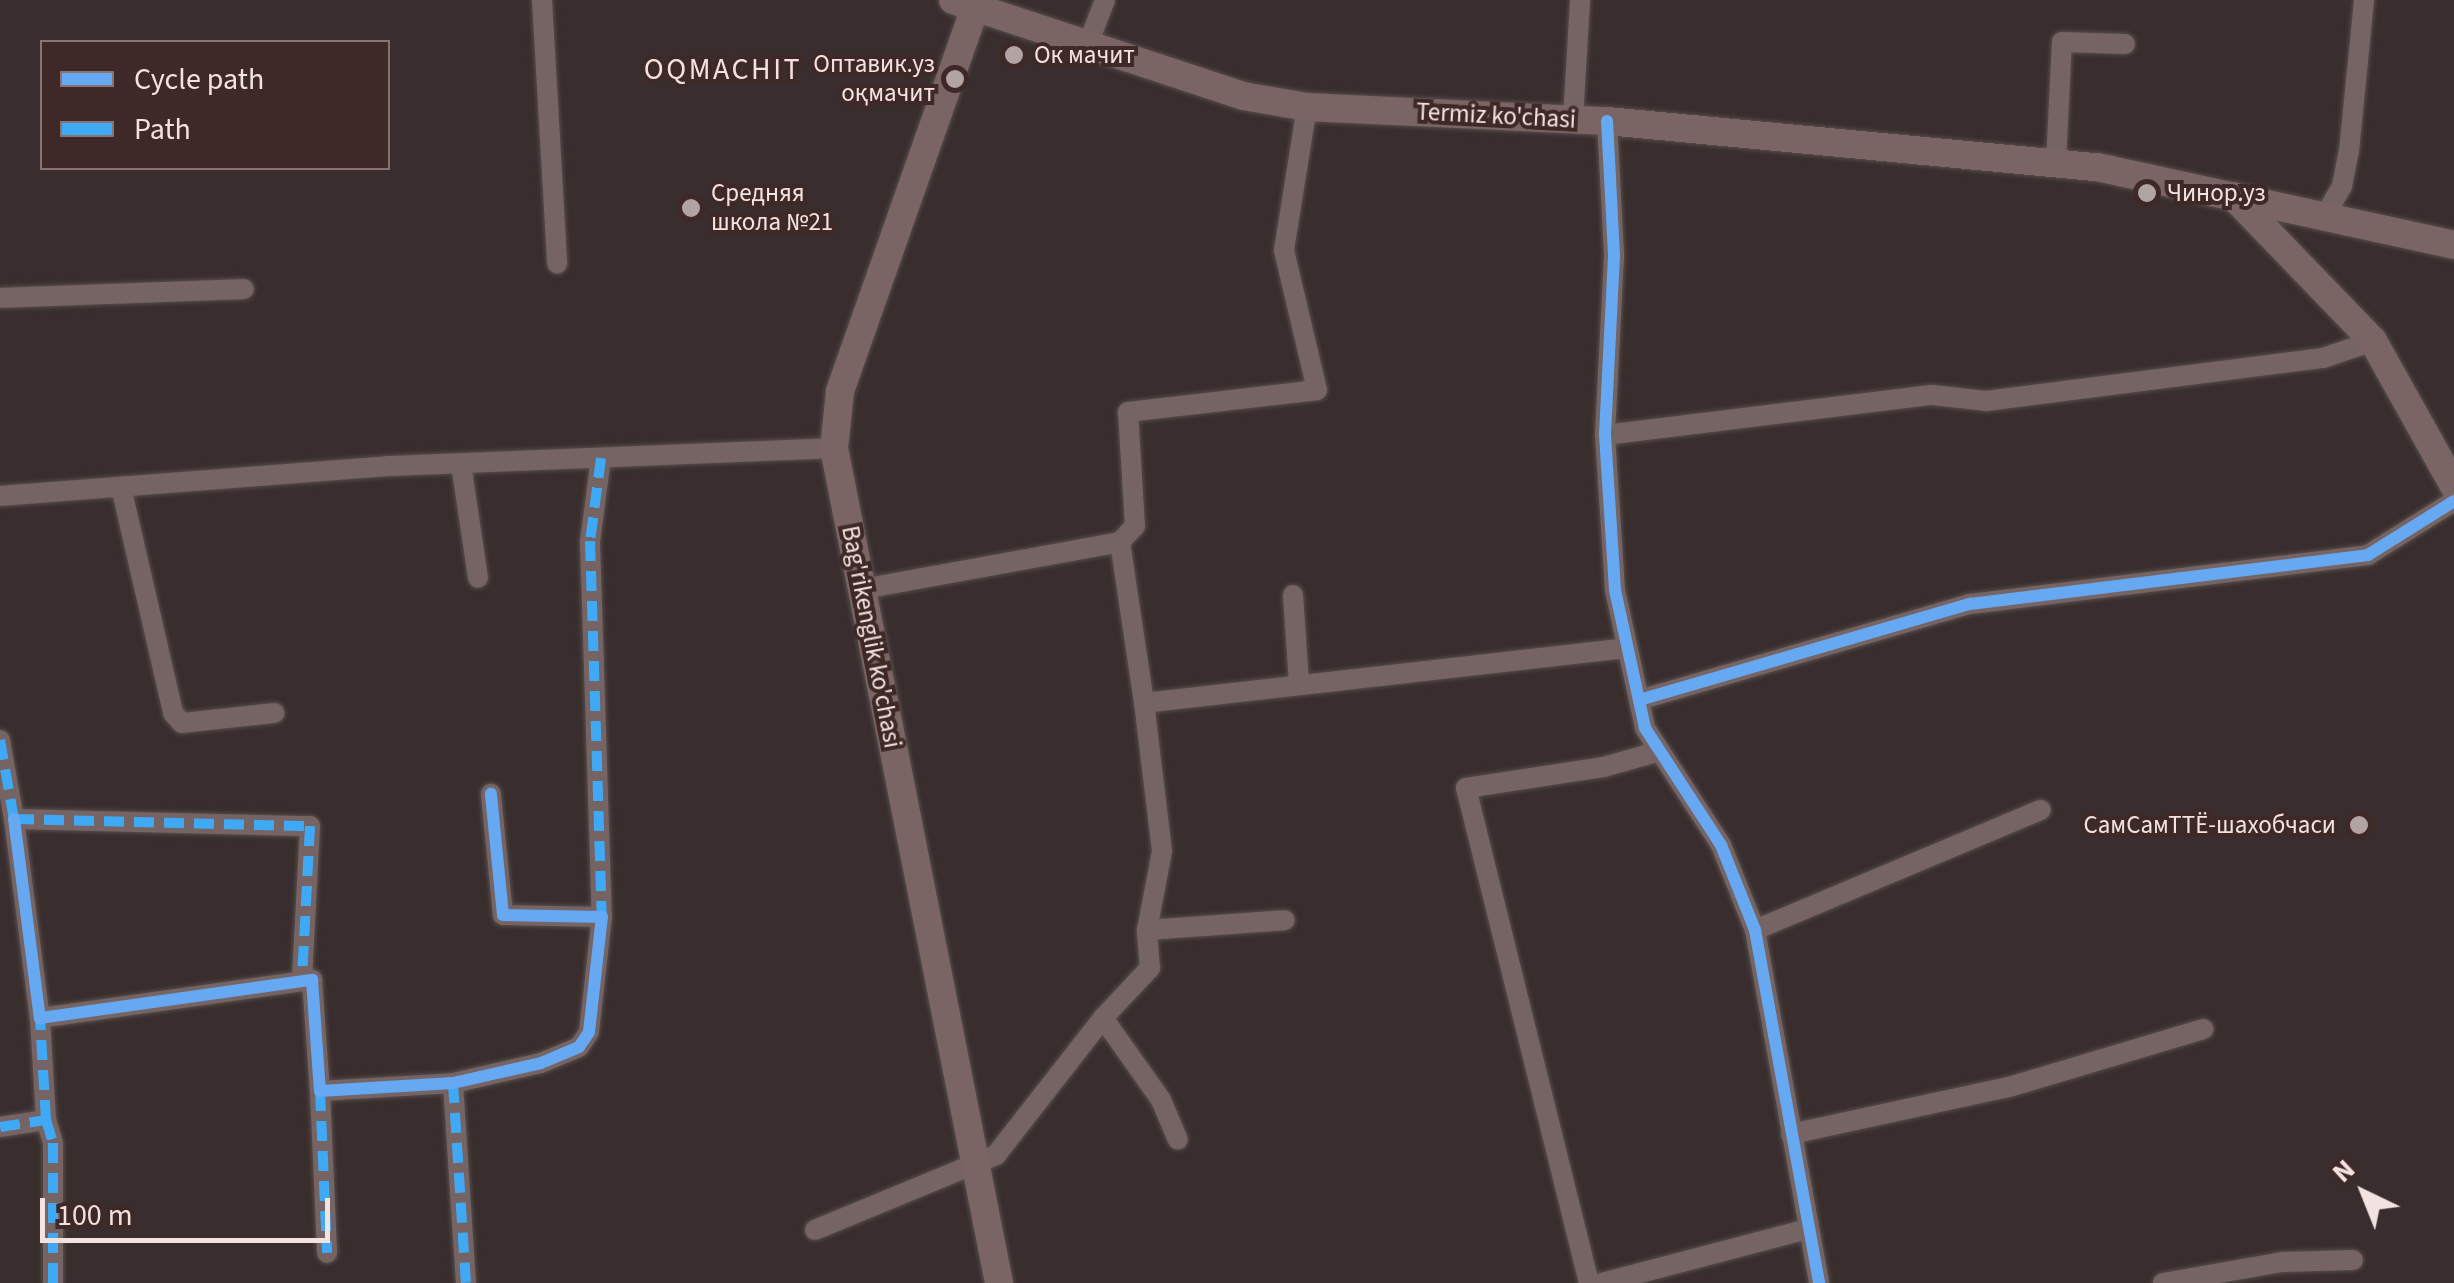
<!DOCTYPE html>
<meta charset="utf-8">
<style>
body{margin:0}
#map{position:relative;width:2454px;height:1283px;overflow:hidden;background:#392e2d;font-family:"Source Sans 3",sans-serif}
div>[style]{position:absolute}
.roads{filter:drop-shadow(0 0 2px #564c4b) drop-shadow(0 0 2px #564c4b)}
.minor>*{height:20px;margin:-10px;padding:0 10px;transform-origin:10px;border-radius:10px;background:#756463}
.secondary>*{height:28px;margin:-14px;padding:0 14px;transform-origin:14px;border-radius:14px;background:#7a6564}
.quiet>*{height:10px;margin-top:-5px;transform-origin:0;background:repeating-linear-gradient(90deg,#3fa9f5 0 20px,transparent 0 30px)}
.cycleway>*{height:12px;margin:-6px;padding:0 6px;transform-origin:6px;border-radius:6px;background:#66a8f1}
.dots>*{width:28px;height:28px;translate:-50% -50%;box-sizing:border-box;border:5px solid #3f2927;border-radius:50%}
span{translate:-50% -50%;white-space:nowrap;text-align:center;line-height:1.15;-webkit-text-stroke:8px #3f2927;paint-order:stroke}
.poi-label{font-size:25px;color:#f2e3e1}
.left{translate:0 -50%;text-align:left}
.right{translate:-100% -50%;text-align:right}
.street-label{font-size:25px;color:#f2e3e1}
.quarter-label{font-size:30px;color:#f2e3e1;letter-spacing:2.5px}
.legend{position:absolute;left:40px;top:40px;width:350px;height:130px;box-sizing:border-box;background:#3f2927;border:2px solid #877371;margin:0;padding:12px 18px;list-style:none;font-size:30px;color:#f2e3e1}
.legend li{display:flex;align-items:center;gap:20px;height:50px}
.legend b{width:50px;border:2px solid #877371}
.north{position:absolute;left:2314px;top:1143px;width:100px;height:100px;-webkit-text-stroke:8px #3f2927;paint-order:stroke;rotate:317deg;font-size:28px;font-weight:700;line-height:40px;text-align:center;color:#f2e3e1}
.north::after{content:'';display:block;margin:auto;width:35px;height:45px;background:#f2e3e1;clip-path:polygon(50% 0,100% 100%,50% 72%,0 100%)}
.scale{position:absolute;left:40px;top:1198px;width:290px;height:45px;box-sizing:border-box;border:5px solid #f2e3e1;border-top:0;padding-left:12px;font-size:30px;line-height:35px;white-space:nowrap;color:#f2e3e1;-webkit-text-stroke:8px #3f2927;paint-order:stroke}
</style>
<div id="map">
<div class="roads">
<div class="minor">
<div style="left:542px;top:0;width:264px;rotate:86.7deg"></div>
<div style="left:1088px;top:44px;width:47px;rotate:-68.9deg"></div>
<div style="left:1573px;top:119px;width:119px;rotate:-86.6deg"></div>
<div style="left:1607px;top:121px;width:135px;rotate:87deg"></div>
<div style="left:1614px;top:256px;width:179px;rotate:92.9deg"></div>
<div style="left:1605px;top:435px;width:155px;rotate:86.3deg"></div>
<div style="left:1615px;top:590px;width:141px;rotate:77.7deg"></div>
<div style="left:1645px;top:728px;width:140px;rotate:57deg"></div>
<div style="left:1721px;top:845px;width:92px;rotate:68.2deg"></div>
<div style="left:1755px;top:930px;width:359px;rotate:79.7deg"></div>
<div style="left:2056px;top:163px;width:121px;rotate:-87.2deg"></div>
<div style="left:2062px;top:42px;width:63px;rotate:1.8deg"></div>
<div style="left:2323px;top:219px;width:38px;rotate:-60deg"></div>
<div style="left:2342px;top:186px;width:36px;rotate:-79deg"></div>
<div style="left:2349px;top:151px;width:152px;rotate:-84.3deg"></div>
<div style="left:0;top:298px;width:244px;rotate:-2.1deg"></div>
<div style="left:1605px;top:435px;width:329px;rotate:-7deg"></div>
<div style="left:1932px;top:395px;width:54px;rotate:6.3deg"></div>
<div style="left:1986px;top:401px;width:340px;rotate:-7.3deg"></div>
<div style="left:2323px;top:358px;width:53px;rotate:-18.8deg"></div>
<div style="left:601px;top:458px;width:84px;rotate:97.5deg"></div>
<div style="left:590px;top:541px;width:376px;rotate:88.2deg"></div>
<div style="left:461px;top:464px;width:115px;rotate:81.5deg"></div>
<div style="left:121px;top:487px;width:232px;rotate:77deg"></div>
<div style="left:173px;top:713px;width:13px;rotate:48deg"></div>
<div style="left:182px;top:723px;width:93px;rotate:-6.2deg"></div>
<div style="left:0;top:496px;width:389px;rotate:-4.4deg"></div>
<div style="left:388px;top:466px;width:446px;rotate:-2.3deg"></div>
<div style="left:1120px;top:542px;width:22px;rotate:-47deg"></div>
<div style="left:1135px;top:526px;width:114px;rotate:-93.5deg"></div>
<div style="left:1128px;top:412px;width:190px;rotate:-6.6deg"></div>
<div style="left:1317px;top:390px;width:144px;rotate:-103.3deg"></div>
<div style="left:1284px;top:250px;width:145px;rotate:-80.9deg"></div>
<div style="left:862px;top:589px;width:262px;rotate:-10.3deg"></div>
<div style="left:1120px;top:542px;width:163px;rotate:81.5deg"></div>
<div style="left:1293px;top:595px;width:88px;rotate:86.1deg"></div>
<div style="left:1639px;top:700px;width:345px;rotate:-16.2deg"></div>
<div style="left:1970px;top:604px;width:401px;rotate:-7deg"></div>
<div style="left:2368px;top:555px;width:102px;rotate:-32.1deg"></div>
<div style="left:0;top:740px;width:80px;rotate:80deg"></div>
<div style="left:14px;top:819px;width:296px;rotate:1.4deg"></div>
<div style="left:310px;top:826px;width:155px;rotate:93deg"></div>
<div style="left:14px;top:819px;width:201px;rotate:82.6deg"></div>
<div style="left:40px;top:1018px;width:275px;rotate:-8deg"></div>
<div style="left:312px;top:980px;width:111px;rotate:85.9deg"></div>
<div style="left:320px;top:1091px;width:133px;rotate:-3.4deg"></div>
<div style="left:453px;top:1083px;width:90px;rotate:-12.8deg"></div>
<div style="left:541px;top:1063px;width:41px;rotate:-22.8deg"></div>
<div style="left:579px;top:1047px;width:18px;rotate:-56deg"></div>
<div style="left:589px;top:1032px;width:116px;rotate:-83.6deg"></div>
<div style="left:602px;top:917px;width:99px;rotate:-178.8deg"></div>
<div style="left:503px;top:915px;width:122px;rotate:-95.7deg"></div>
<div style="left:1147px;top:930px;width:80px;rotate:-79.2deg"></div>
<div style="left:1162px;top:851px;width:149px;rotate:-96.9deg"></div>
<div style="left:1144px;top:703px;width:486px;rotate:-6.5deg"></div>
<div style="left:1755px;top:930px;width:310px;rotate:-22.8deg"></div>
<div style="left:1103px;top:1018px;width:69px;rotate:-46.8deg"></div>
<div style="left:1150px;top:968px;width:38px;rotate:-95deg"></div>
<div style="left:1147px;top:930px;width:138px;rotate:-4.1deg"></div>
<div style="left:453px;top:1083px;width:200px;rotate:86.3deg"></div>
<div style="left:320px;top:1091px;width:162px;rotate:87.5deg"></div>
<div style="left:46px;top:1120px;width:24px;rotate:73deg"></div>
<div style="left:53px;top:1143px;width:140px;rotate:90deg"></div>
<div style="left:0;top:1127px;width:47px;rotate:-8.7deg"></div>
<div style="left:46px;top:1120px;width:102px;rotate:-93.4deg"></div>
<div style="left:1791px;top:1134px;width:223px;rotate:-12.2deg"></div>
<div style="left:2009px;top:1087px;width:203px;rotate:-16.6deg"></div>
<div style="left:815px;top:1230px;width:196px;rotate:-22.5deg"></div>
<div style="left:996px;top:1155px;width:174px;rotate:-52deg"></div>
<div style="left:1103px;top:1018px;width:100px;rotate:54.7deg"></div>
<div style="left:1161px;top:1100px;width:43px;rotate:67deg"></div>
<div style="left:1589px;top:1283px;width:510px;rotate:-103.95deg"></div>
<div style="left:1466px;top:788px;width:140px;rotate:-8.7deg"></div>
<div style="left:1604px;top:767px;width:58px;rotate:-15.9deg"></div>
<div style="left:1602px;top:1283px;width:213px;rotate:-14.7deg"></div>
<div style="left:2163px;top:1283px;width:121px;rotate:-10deg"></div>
<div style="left:2282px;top:1262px;width:71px;rotate:-1.6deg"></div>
</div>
<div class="secondary">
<div style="left:953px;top:0;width:305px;rotate:18.3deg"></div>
<div style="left:1243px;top:96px;width:65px;rotate:9.8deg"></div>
<div style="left:1307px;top:107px;width:300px;rotate:2.7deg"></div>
<div style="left:1607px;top:121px;width:492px;rotate:5.4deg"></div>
<div style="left:2097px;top:167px;width:365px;rotate:12.3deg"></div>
<div style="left:976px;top:5px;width:410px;rotate:109.4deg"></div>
<div style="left:840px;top:392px;width:56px;rotate:96.1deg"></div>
<div style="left:834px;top:448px;width:851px;rotate:78.82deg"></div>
<div style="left:2233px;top:196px;width:202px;rotate:46deg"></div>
<div style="left:2373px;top:341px;width:166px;rotate:60.8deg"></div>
</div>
</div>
<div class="quiet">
<div style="left:601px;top:458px;width:84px;rotate:97.5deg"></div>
<div style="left:590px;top:541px;width:376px;rotate:88.2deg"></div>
<div style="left:0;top:740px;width:80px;rotate:80deg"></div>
<div style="left:14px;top:819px;width:296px;rotate:1.4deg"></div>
<div style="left:310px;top:826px;width:155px;rotate:93deg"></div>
<div style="left:453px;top:1083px;width:200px;rotate:86.3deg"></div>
<div style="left:320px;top:1091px;width:162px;rotate:87.5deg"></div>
<div style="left:46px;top:1120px;width:24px;rotate:73deg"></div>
<div style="left:53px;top:1143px;width:140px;rotate:90deg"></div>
<div style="left:0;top:1127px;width:47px;rotate:-8.7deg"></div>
<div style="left:46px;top:1120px;width:102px;rotate:-93.4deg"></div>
</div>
<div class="cycleway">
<div style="left:1607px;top:121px;width:135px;rotate:87deg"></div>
<div style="left:1614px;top:256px;width:179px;rotate:92.9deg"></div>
<div style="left:1605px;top:435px;width:155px;rotate:86.3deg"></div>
<div style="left:1615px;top:590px;width:141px;rotate:77.7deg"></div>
<div style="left:1645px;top:728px;width:140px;rotate:57deg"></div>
<div style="left:1721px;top:845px;width:92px;rotate:68.2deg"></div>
<div style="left:1755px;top:930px;width:359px;rotate:79.7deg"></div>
<div style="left:1639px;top:700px;width:345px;rotate:-16.2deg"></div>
<div style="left:1970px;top:604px;width:401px;rotate:-7deg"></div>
<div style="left:2368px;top:555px;width:102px;rotate:-32.1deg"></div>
<div style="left:14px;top:819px;width:201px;rotate:82.6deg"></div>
<div style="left:40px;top:1018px;width:275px;rotate:-8deg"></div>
<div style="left:312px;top:980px;width:111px;rotate:85.9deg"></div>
<div style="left:320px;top:1091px;width:133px;rotate:-3.4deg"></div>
<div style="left:453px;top:1083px;width:90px;rotate:-12.8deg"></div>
<div style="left:541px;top:1063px;width:41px;rotate:-22.8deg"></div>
<div style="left:579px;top:1047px;width:18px;rotate:-56deg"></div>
<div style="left:589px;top:1032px;width:116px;rotate:-83.6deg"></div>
<div style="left:602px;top:917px;width:99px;rotate:-178.8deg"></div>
<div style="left:503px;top:915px;width:122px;rotate:-95.7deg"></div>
</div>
<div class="dots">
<div style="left:1014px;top:55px;background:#b1a4a2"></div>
<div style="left:955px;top:79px;background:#b1a4a2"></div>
<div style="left:2147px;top:193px;background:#b1a4a2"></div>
<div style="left:691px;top:208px;background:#b1a4a2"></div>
<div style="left:2359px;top:825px;background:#b1a4a2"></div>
</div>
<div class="poi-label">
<span class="left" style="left:1034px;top:55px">Ок мачит</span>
<span class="right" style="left:935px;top:79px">Оптавик.уз<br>оқмачит</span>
<span class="left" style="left:2167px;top:193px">Чинор.уз</span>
<span class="left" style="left:711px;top:208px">Средняя<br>школа №21</span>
<span class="right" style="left:2336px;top:825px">СамСамТТЁ-шахобчаси</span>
</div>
<div class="street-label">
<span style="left:1496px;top:116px;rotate:3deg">Termiz ko'chasi</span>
<span style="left:871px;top:637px;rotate:79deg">Bag'rikenglik ko'chasi</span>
</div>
<div class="quarter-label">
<span style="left:723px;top:70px">OQMACHIT</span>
</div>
<ul class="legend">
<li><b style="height:12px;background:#66a8f1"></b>Cycle path</li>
<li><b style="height:12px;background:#3fa9f5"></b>Path</li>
</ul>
<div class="north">N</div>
<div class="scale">100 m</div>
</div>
